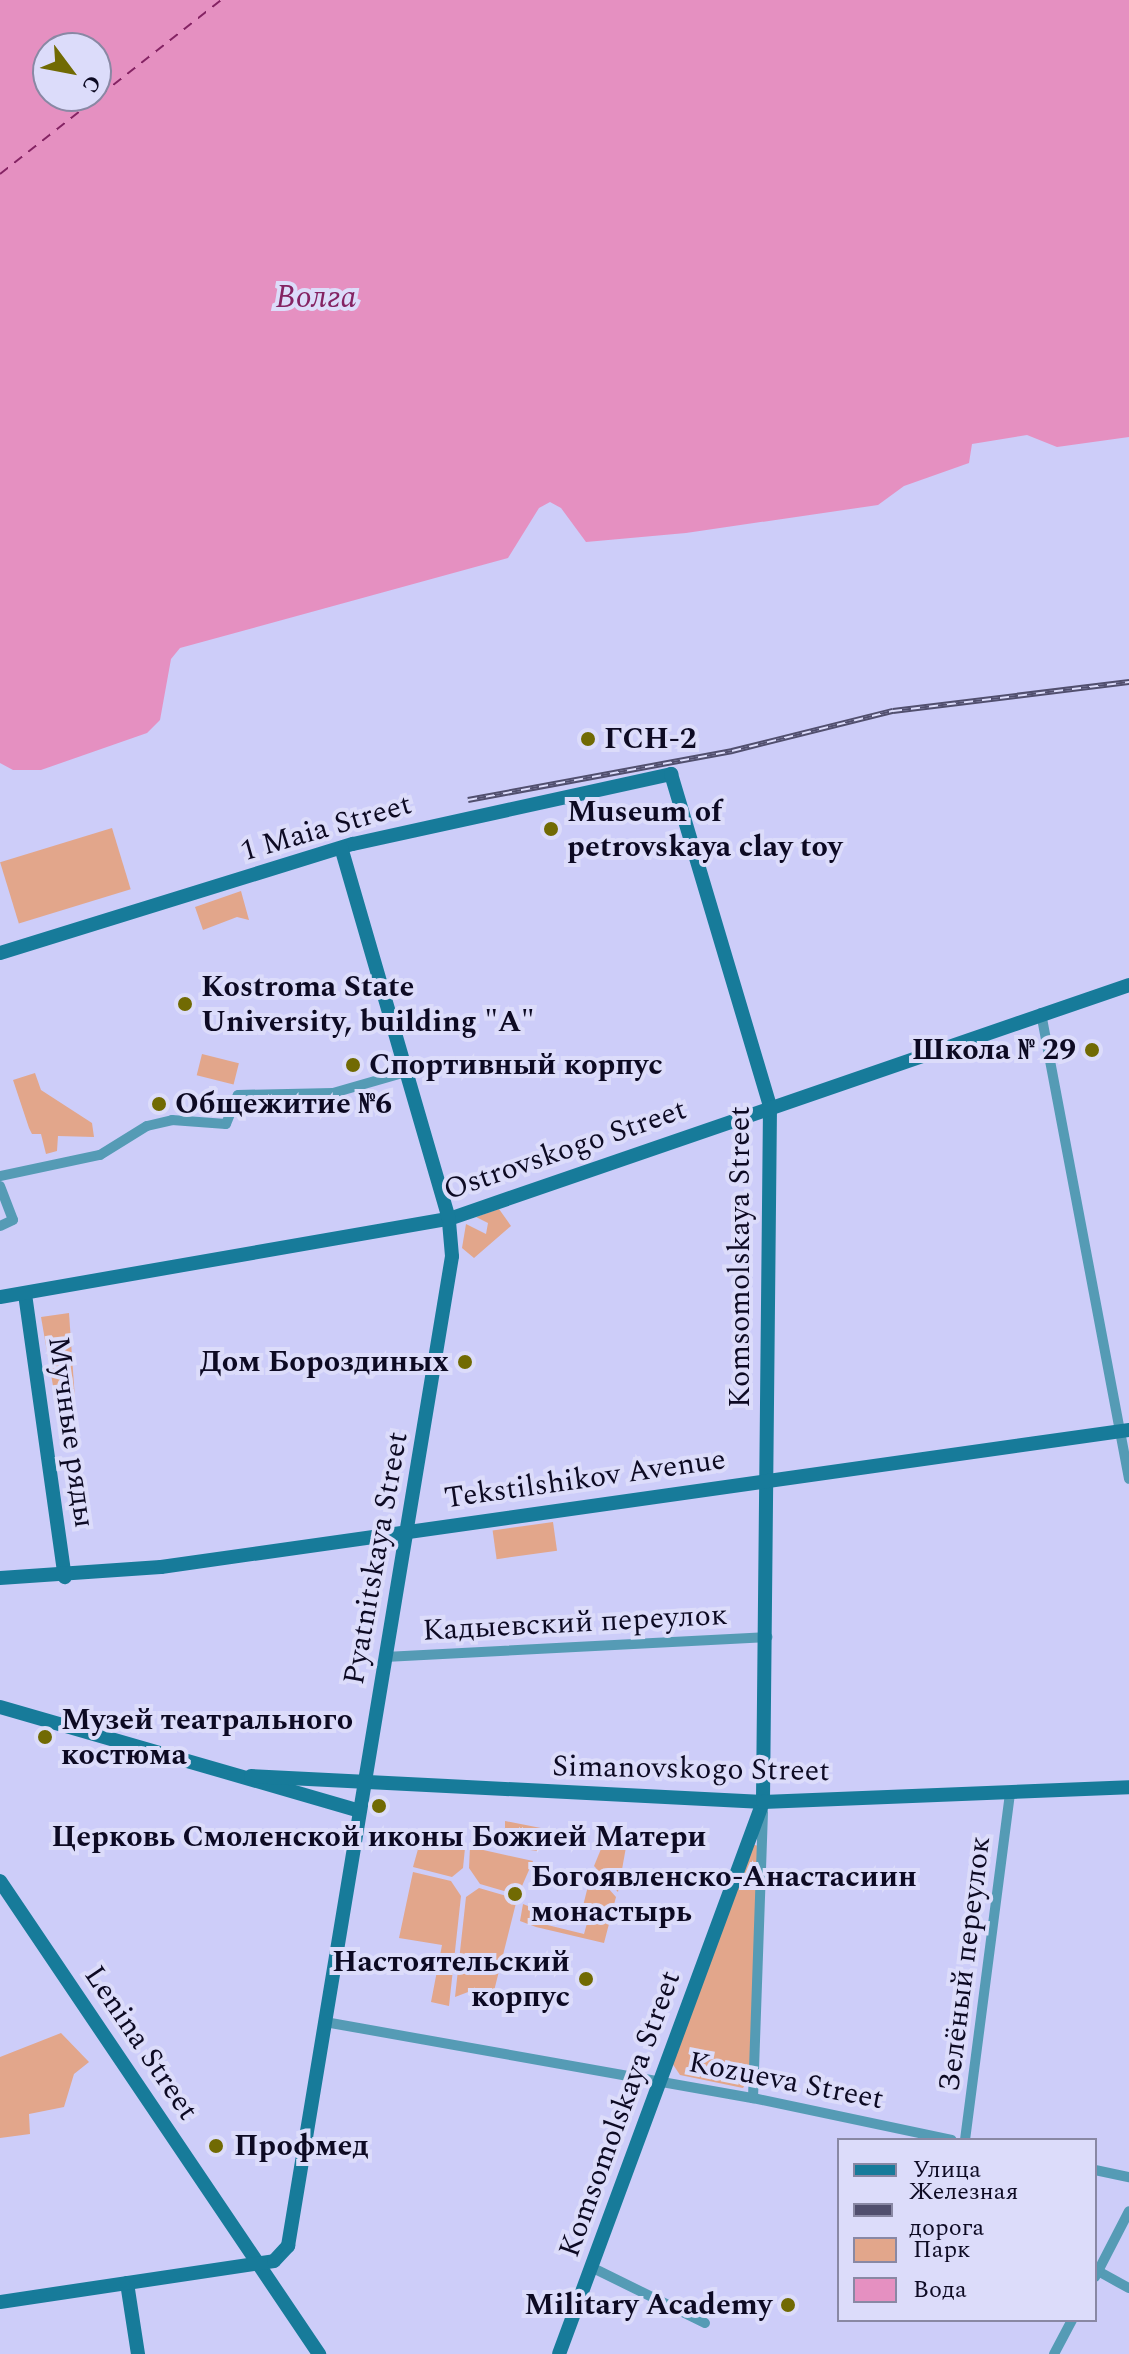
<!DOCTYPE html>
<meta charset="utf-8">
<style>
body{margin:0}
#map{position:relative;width:1129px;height:2354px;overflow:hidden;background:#cdcdf9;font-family:Spectral,serif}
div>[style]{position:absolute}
.green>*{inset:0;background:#e2a68b;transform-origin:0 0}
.water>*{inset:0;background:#e590c1}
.ferry>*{height:2px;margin-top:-1px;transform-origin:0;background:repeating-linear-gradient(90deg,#842363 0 10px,transparent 0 18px)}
.street>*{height:10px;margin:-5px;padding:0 5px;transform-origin:5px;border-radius:5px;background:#559bb5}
.secondary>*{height:14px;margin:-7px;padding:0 7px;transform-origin:7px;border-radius:7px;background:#177b9a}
.rail>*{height:6px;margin-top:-3px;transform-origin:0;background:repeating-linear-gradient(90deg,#dcdcfa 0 9px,#514f6e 0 18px);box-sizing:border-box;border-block:2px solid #514f6e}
.dots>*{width:22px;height:22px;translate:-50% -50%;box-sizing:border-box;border:4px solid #dcdcfa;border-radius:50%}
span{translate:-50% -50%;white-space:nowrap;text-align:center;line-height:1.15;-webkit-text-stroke:8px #dcdcfa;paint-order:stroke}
.poi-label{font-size:30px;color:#0d0a23;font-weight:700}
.left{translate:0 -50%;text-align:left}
.right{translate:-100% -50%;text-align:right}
.street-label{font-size:30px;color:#0d0a23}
.water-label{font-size:32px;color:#842363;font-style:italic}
.legend{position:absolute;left:837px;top:2138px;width:260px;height:184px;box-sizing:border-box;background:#dcdcfa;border:2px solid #8988a4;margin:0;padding:10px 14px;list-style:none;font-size:24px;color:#0d0a23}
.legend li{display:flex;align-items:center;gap:16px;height:40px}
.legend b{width:40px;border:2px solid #8988a4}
.north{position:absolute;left:32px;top:32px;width:80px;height:80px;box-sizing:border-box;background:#dcdcfa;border:2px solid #8988a4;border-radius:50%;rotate:122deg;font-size:22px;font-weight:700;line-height:32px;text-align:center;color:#0d0a23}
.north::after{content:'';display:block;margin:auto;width:28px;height:36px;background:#716a03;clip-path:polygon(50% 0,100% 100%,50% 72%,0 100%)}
</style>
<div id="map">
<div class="green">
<div style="left:112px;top:828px;width:64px;height:117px;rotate:73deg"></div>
<div style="clip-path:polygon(241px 891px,249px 920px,237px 917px,203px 930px,195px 907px)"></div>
<div style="left:202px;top:1054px;width:38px;height:22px;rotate:14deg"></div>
<div style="clip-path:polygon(35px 1073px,41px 1090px,92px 1123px,94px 1137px,58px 1136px,57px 1151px,46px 1154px,41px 1134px,32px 1134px,29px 1128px,13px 1080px)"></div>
<div style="clip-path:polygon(499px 1209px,511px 1226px,474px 1258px,462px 1248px,466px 1224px,486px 1234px,488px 1223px,476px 1217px)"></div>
<div style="clip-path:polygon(69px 1313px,75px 1400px,56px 1403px,41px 1317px)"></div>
<div style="left:553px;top:1522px;width:29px;height:61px;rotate:82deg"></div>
<div style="clip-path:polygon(505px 1821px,551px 1830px,538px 1851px,505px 1847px)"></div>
<div style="clip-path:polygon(608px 1832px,626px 1847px,618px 1892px,594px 1866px)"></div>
<div style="clip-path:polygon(420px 1842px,465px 1848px,463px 1868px,452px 1877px,413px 1867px)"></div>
<div style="clip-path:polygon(750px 1844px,759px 1846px,750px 2077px,743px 2088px,680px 2075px,672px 2063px)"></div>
<div style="clip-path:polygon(470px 1847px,533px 1861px,518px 1895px,480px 1884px,469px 1868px)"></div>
<div style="clip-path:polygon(592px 1870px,616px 1897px,604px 1943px,536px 1927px,520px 1921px,523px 1904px,533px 1908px,531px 1921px,584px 1934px,591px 1909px,583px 1906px)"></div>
<div style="clip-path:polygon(413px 1872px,451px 1881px,461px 1896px,449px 2006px,431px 2002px,442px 1945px,399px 1938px)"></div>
<div style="clip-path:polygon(479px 1888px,517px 1899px,493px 1995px,476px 1989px,455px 1997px,466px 1897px)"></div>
<div style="clip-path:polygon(61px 2033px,89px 2062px,74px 2074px,64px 2107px,29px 2114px,30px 2134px,0 2138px,0 2057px)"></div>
</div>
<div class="water">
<div style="clip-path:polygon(evenodd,0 0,1129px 0,1129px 437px,1057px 447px,1027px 435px,972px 444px,969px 463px,904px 486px,878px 505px,686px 533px,586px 542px,561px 508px,550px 502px,539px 508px,508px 558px,180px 648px,171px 659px,160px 720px,147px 733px,41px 770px,13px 770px,0 763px,0 0,48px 48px,96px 48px,96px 96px,48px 96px,48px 48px)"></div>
</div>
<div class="ferry">
<div style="left:0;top:174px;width:281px;rotate:-38.2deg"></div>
</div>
<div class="street">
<div style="left:1041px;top:1013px;width:474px;rotate:79.3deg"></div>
<div style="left:0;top:1176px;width:102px;rotate:-11.9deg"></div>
<div style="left:100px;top:1155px;width:55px;rotate:-31.7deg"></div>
<div style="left:147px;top:1126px;width:26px;rotate:-13deg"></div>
<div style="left:172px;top:1120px;width:54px;rotate:4.2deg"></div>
<div style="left:226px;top:1124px;width:31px;rotate:-68deg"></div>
<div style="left:238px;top:1095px;width:95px;rotate:-1.2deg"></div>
<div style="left:333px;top:1093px;width:76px;rotate:-16deg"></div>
<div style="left:0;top:1186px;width:36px;rotate:69deg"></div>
<div style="left:13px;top:1220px;width:14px;rotate:155deg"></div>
<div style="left:385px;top:1657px;width:383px;rotate:-3deg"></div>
<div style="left:325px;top:2022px;width:435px;rotate:10.1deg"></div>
<div style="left:753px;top:2098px;width:203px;rotate:11.9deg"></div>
<div style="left:753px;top:2098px;width:286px;rotate:-88deg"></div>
<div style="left:965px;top:2140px;width:350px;rotate:-82.6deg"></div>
<div style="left:1095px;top:2170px;width:35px;rotate:12deg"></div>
<div style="left:591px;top:2267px;width:127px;rotate:26.2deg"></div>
<div style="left:1098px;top:2271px;width:35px;rotate:29deg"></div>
<div style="left:1095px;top:2277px;width:74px;rotate:-62.7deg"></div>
<div style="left:1054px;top:2354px;width:38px;rotate:-62deg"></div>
</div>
<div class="secondary">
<div style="left:0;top:953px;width:369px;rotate:-17.2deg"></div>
<div style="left:353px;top:844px;width:326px;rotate:-12.4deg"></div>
<div style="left:671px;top:774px;width:347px;rotate:73.4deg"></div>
<div style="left:770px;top:1107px;width:695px;rotate:90.58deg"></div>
<div style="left:763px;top:1802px;width:588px;rotate:110.28deg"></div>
<div style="left:25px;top:1294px;width:286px;rotate:82deg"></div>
<div style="left:0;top:1297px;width:456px;rotate:-9.9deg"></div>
<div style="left:449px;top:1219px;width:719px;rotate:-18.99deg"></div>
<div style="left:0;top:1578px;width:161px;rotate:-3.9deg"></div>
<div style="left:161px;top:1567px;width:978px;rotate:-8.06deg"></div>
<div style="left:0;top:1707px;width:372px;rotate:16.1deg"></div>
<div style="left:251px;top:1776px;width:513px;rotate:2.91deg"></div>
<div style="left:763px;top:1802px;width:366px;rotate:-2.3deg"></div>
<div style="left:0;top:1881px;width:571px;rotate:56deg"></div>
<div style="left:127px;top:2283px;width:72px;rotate:81.2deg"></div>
<div style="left:0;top:2302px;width:277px;rotate:-8.5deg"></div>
<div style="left:274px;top:2261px;width:21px;rotate:-47deg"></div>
<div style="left:288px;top:2246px;width:1003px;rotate:-80.59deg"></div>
<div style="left:452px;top:1256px;width:37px;rotate:-95deg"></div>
<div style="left:449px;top:1219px;width:386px;rotate:-106.2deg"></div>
</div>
<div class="rail">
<div style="left:468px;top:800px;width:269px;rotate:-10.5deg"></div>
<div style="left:732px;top:751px;width:166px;rotate:-14deg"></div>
<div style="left:893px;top:711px;width:238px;rotate:-7deg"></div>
</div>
<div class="dots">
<div style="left:588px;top:739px;background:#716a03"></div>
<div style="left:551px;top:829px;background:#716a03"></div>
<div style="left:185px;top:1004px;background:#716a03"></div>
<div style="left:1092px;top:1050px;background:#716a03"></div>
<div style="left:353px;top:1065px;background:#716a03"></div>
<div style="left:159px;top:1104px;background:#716a03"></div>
<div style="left:465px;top:1362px;background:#716a03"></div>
<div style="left:45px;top:1737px;background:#716a03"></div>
<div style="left:379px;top:1806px;background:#716a03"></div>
<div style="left:515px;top:1894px;background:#716a03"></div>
<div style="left:586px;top:1979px;background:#716a03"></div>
<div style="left:216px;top:2146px;background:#716a03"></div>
<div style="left:788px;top:2305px;background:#716a03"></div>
</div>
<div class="poi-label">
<span class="left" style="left:604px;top:739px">ГСН-2</span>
<span class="left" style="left:567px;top:829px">Museum of<br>petrovskaya clay toy</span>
<span class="left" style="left:201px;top:1004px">Kostroma State<br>University, building "A"</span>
<span class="right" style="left:1076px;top:1050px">Школа № 29</span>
<span class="left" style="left:369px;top:1065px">Спортивный корпус</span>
<span class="left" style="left:175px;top:1104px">Общежитие №6</span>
<span class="right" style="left:449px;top:1362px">Дом Бороздиных</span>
<span class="left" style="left:61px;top:1737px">Музей театрального<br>костюма</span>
<span style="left:379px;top:1837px">Церковь Смоленской иконы Божией Матери</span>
<span class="left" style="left:531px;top:1894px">Богоявленско-Анастасиин<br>монастырь</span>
<span class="right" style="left:570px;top:1979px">Настоятельский<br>корпус</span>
<span class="left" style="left:234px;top:2146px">Профмед</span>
<span class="right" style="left:772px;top:2305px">Military Academy</span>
</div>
<div class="street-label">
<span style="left:326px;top:828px;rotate:-16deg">1 Maia Street</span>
<span style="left:565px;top:1150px;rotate:-19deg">Ostrovskogo Street</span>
<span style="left:740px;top:1257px;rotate:-90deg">Komsomolskaya Street</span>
<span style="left:71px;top:1432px;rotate:82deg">Мучные ряды</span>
<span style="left:585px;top:1479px;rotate:-8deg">Tekstilshikov Avenue</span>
<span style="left:376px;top:1558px;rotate:-80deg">Pyatnitskaya Street</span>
<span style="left:575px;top:1623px;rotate:-3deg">Кадыевский переулок</span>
<span style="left:691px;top:1769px;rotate:1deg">Simanovskogo Street</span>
<span style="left:965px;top:1964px;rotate:-83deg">Зелёный переулок</span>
<span style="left:141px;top:2043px;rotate:56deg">Lenina Street</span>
<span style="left:786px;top:2081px;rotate:11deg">Kozueva Street</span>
<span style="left:620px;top:2114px;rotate:-70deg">Komsomolskaya Street</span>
</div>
<div class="water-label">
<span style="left:316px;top:298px">Волга</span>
</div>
<ul class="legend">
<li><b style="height:10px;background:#177b9a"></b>Улица</li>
<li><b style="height:10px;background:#514f6e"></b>Железная дорога</li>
<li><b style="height:22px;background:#e2a68b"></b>Парк</li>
<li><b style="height:22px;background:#e590c1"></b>Вода</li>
</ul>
<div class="north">С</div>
</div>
